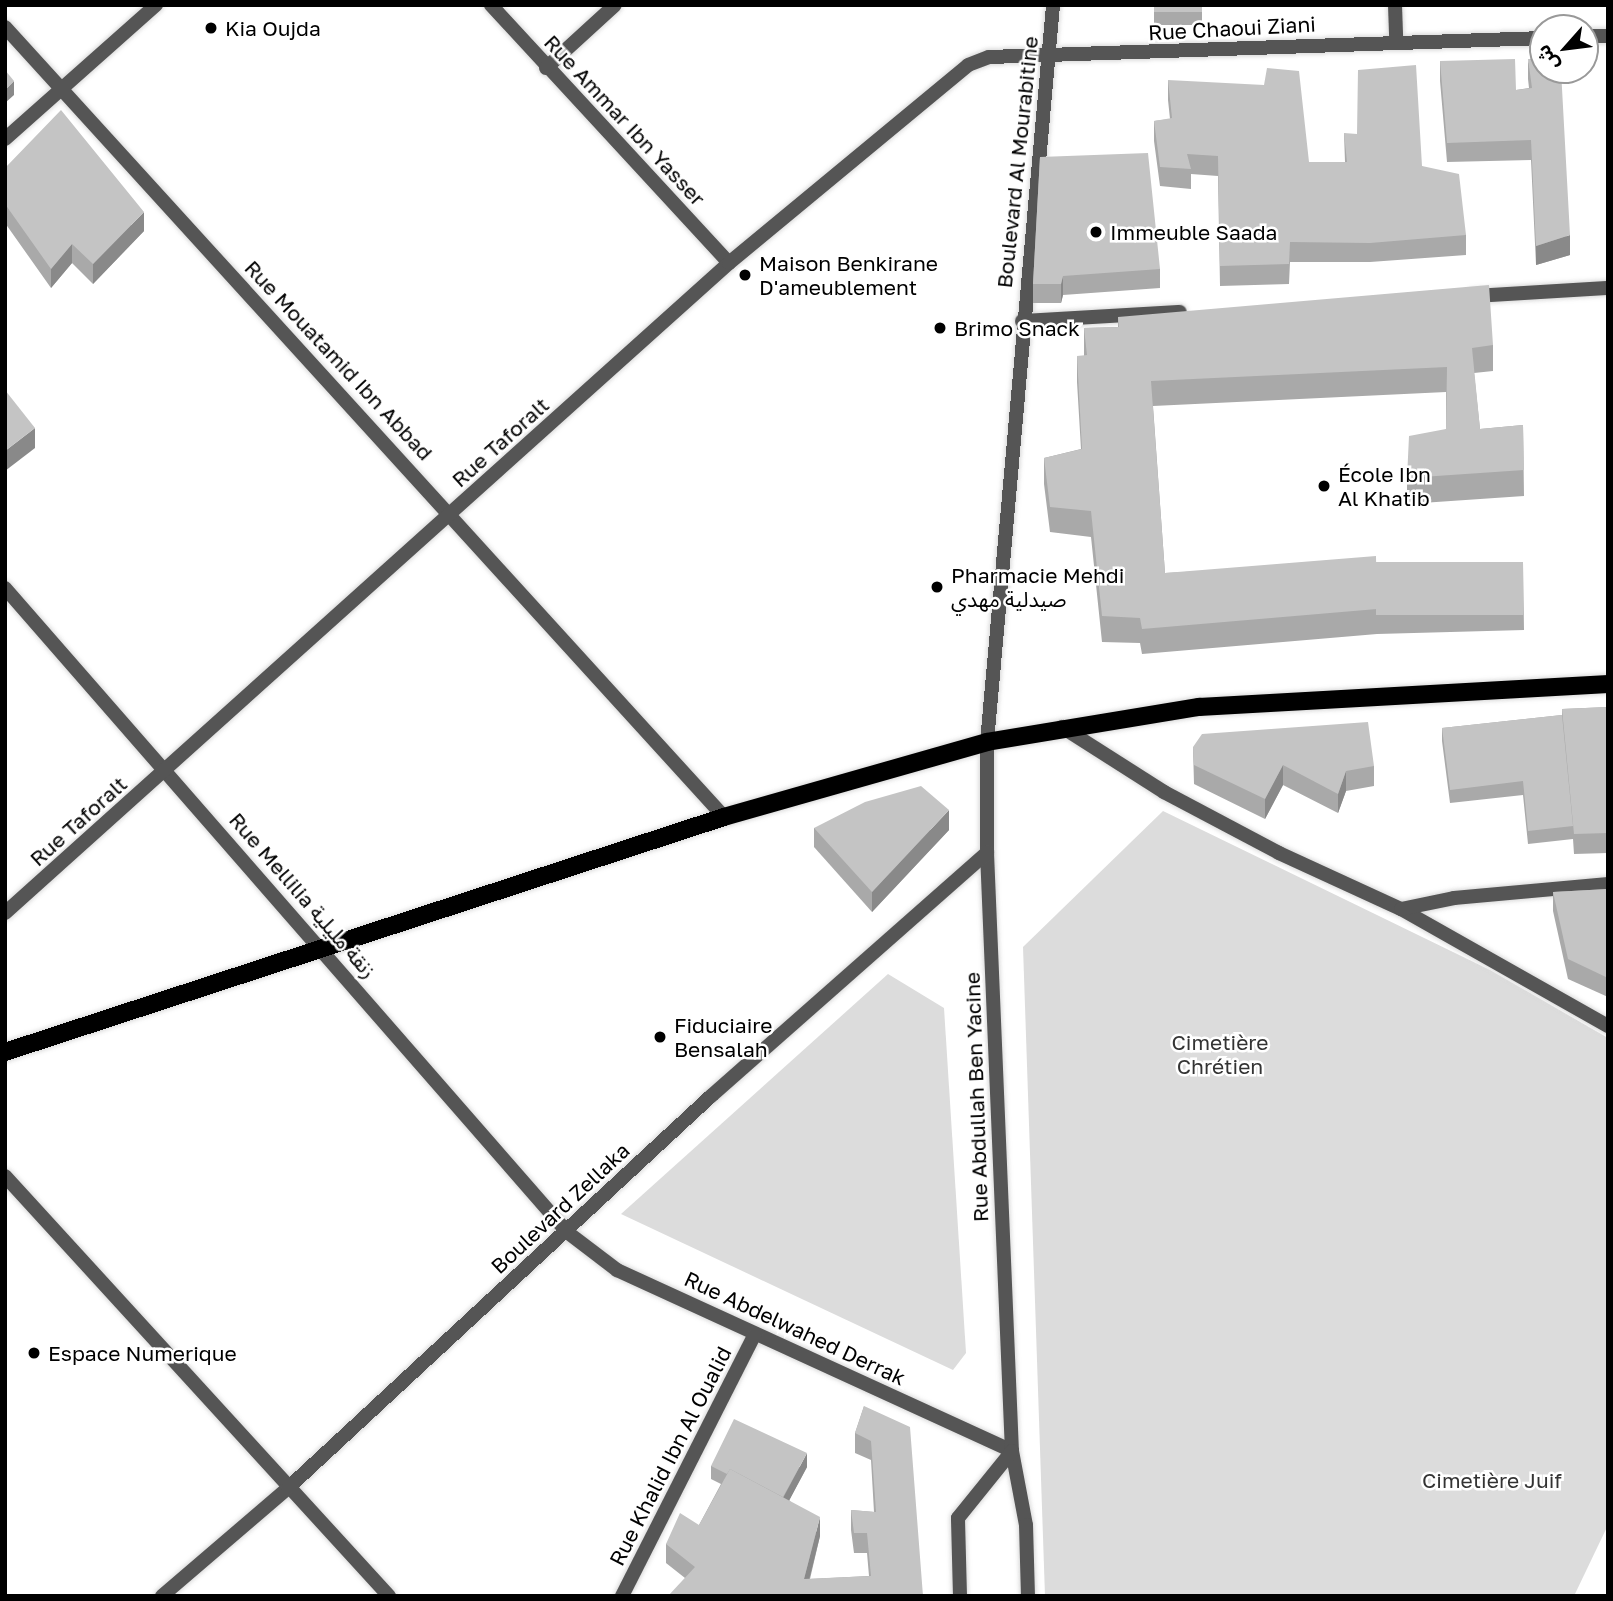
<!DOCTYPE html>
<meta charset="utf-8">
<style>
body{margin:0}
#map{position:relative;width:1613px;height:1601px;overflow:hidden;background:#fff;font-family:"Golos Text","Noto Sans Arabic",sans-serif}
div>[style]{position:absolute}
.green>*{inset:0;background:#dcdcdc}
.roads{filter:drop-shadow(0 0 2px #dbdbdb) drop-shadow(0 0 2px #dbdbdb)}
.minor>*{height:14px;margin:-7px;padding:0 7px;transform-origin:7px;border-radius:7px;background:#555}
.tertiary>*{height:14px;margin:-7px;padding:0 7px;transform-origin:7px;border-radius:7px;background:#555}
.primary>*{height:18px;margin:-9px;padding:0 9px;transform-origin:9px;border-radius:9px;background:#000}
.wall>*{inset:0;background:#a9a9a9;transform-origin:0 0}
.shaded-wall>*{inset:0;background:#898989}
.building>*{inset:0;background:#c4c4c4;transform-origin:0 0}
.dots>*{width:19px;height:19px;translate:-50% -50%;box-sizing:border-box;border:4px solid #fff;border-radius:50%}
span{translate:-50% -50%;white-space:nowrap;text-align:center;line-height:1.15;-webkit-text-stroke:5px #fff;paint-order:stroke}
.poi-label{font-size:21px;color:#000}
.left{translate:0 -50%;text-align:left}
.street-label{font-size:21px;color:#000}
.park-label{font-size:21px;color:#333}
.frame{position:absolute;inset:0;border:7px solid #000;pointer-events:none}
.north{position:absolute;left:1529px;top:14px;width:70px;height:70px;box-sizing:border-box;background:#fff;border:2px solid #999;border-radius:50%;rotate:242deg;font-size:19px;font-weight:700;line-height:28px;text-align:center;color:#000}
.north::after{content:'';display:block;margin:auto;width:24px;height:32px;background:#000;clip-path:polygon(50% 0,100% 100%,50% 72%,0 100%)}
</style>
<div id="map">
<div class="green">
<div style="clip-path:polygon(1163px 811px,1490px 970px,1608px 1038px,1608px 1525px,1574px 1596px,1045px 1596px,1023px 947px)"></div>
<div style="clip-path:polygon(888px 974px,944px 1008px,966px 1353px,953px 1370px,621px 1214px)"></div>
</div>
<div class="roads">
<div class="minor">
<div style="left:491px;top:5px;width:351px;rotate:47.3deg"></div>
<div style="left:1395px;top:5px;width:37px;rotate:88deg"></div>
<div style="left:5px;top:27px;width:1068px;rotate:47.69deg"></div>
<div style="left:1585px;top:36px;width:23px"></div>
<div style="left:546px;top:68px;width:93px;rotate:-42.4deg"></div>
<div style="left:5px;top:139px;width:202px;rotate:-41.6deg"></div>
<div style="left:1473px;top:296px;width:135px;rotate:-3.4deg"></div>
<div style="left:1022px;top:321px;width:158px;rotate:-3.3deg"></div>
<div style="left:5px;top:588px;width:855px;rotate:48.89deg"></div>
<div style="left:567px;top:1232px;width:63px;rotate:37.2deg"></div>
<div style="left:617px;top:1270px;width:434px;rotate:24.6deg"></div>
<div style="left:1062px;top:727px;width:121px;rotate:32.5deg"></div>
<div style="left:1164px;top:792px;width:130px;rotate:27.9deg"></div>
<div style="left:1279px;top:853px;width:134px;rotate:24.7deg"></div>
<div style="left:1401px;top:909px;width:238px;rotate:29.5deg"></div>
<div style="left:987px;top:742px;width:111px;rotate:90deg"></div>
<div style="left:987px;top:853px;width:599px;rotate:87.61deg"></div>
<div style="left:1012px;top:1451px;width:75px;rotate:79.3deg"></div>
<div style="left:1026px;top:1525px;width:71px;rotate:88.4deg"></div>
<div style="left:1401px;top:909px;width:54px;rotate:-11.7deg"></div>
<div style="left:1454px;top:898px;width:155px;rotate:-5.2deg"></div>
<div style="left:5px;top:913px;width:973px;rotate:-41.92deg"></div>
<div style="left:729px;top:263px;width:310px;rotate:-39.6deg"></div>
<div style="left:968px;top:65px;width:22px;rotate:-21deg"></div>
<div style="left:989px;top:57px;width:554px;rotate:-1.96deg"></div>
<div style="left:5px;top:1176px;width:569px;rotate:47.56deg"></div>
<div style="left:162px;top:1596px;width:166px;rotate:-40.6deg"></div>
<div style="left:288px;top:1488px;width:577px;rotate:-42.82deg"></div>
<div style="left:711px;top:1096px;width:368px;rotate:-41.4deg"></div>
<div style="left:622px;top:1596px;width:294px;rotate:-63.1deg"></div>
<div style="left:960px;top:1596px;width:78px;rotate:-91.5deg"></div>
<div style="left:958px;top:1518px;width:86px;rotate:-51.1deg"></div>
</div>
<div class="tertiary">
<div style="left:987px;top:742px;width:740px;rotate:-84.88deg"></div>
</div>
<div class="primary">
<div style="left:5px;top:1052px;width:756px;rotate:-18.1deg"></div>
<div style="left:724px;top:817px;width:273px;rotate:-15.9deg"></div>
<div style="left:987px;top:742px;width:215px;rotate:-9.4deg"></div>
<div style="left:1199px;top:707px;width:410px;rotate:-3.2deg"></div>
</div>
</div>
<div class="wall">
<div style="left:1154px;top:5px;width:48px;height:20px"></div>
<div style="clip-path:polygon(1528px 59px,1570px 255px,1536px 265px,1531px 160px,1447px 162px,1440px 81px,1440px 61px,1516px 90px,1529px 88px,1528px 79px)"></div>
<div style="clip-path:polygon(1168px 80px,1309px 162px,1345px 162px,1344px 133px,1422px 166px,1466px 235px,1466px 255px,1370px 262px,1290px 262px,1289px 284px,1220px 286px,1218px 176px,1191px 174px,1191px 189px,1160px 186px,1154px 141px,1154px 121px,1170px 119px,1168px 100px)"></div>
<div style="clip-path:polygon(1040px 157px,1160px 269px,1160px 288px,1063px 295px,1061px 303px,1033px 303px,1033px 284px)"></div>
<div style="clip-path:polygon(5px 168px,144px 231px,93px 284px,72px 263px,51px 288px,5px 223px)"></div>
<div style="clip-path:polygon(1118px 317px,1493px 345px,1493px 371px,1474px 373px,1480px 429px,1523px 425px,1524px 496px,1407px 504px,1407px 478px,1446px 429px,1446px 392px,1153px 406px,1165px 573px,1376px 562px,1523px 562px,1524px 630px,1377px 634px,1142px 654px,1140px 643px,1102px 642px,1091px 537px,1050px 532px,1044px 484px,1044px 458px,1081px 449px,1077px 382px,1077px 356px,1084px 356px,1084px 328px,1118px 327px)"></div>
<div style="clip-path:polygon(1608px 707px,1608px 853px,1574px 854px,1573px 839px,1528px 844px,1523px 795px,1450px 803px,1442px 741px,1442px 728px,1562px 715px,1562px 709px)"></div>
<div style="clip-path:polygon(1193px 747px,1374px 766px,1374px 786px,1346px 791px,1338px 813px,1283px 785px,1265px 819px,1194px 784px)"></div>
<div style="clip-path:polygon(814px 828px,949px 830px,872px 912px,814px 847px)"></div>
<div style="clip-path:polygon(1608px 889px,1608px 997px,1568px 979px,1553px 911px,1553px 892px)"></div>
<div style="clip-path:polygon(864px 1406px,923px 1596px,685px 1578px,666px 1563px,666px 1544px,699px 1525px,721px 1484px,711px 1479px,711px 1466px,807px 1467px,789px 1500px,820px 1536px,810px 1579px,869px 1576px,867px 1553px,854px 1553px,851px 1530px,851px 1510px,874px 1512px,871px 1460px,855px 1453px,855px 1433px)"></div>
</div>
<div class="shaded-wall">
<div style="clip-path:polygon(14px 81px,14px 95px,5px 103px,5px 90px)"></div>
<div style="clip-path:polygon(144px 212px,144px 231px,93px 284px,93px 264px)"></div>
<div style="clip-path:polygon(1570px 235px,1570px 255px,1536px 265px,1536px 246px)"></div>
<div style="clip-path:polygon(72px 244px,72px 263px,51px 288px,51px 269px)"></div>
<div style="clip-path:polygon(1063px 276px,1063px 295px,1061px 303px,1061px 284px)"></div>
<div style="clip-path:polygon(35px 428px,35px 448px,5px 471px,5px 451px)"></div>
<div style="clip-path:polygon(1283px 765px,1283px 785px,1265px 819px,1265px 799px)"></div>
<div style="clip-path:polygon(1346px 771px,1346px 791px,1338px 813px,1338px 794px)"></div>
<div style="clip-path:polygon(949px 810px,949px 830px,872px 912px,872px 892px)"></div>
<div style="clip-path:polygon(807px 1453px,807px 1467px,781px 1516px,781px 1502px)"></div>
<div style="clip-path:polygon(820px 1517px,820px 1536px,805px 1596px,804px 1579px)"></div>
</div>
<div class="building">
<div style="left:1154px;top:5px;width:48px;height:7px"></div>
<div style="clip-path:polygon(1515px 59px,1516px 90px,1532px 88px,1528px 59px,1543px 59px,1543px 70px,1561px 70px,1570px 235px,1536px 246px,1531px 140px,1447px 143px,1440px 61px)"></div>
<div style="clip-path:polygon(1416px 65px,1422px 166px,1459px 174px,1466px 235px,1370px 243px,1290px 242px,1289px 264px,1220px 266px,1218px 156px,1187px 154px,1191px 169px,1160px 167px,1154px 121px,1172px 118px,1168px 80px,1264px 85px,1267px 68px,1299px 71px,1309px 162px,1347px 162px,1344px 133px,1357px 134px,1358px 70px)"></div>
<div style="clip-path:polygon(5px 70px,14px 81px,5px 90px)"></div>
<div style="clip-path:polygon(61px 110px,144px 212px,93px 264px,72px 244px,51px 269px,5px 204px,5px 168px)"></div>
<div style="clip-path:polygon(1148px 153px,1160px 269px,1063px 276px,1061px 284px,1033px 284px,1040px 157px)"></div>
<div style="clip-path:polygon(1489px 285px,1493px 345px,1472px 348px,1480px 429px,1523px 425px,1524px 470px,1407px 478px,1409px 436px,1446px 429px,1447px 367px,1151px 381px,1165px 573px,1376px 556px,1377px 609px,1142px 629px,1140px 618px,1102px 616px,1091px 511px,1050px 507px,1044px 458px,1082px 449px,1077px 356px,1087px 355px,1084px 328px,1119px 327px,1118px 317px)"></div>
<div style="clip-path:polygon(5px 390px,35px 428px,5px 451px)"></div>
<div style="left:1376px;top:562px;width:147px;height:53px"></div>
<div style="clip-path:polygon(1608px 707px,1608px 833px,1574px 834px,1562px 709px)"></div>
<div style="clip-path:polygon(1562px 715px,1573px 826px,1528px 831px,1523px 781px,1450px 790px,1442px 728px)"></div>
<div style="clip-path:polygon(1368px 722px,1374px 766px,1346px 771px,1338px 794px,1283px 765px,1265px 799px,1194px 765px,1193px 747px,1202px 734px)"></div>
<div style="clip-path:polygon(921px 786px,949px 810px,872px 892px,814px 828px,865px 802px)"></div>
<div style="clip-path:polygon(1608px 889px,1608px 978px,1568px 959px,1553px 892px)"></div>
<div style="clip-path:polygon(864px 1406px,910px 1427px,923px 1596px,668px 1596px,695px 1567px,666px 1544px,680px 1513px,699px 1525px,730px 1469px,820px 1517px,804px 1579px,871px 1576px,867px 1533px,854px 1533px,851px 1510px,876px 1512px,871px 1441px,855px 1433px)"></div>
<div style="clip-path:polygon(734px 1419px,807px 1453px,783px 1497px,730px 1469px,727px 1474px,711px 1466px)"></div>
</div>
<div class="dots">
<div style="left:211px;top:28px;background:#000"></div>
<div style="left:1096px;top:232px;background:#000"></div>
<div style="left:745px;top:275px;background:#000"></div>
<div style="left:940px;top:328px;background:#000"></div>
<div style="left:1324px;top:486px;background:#000"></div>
<div style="left:937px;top:587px;background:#000"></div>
<div style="left:660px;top:1037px;background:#000"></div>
<div style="left:34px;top:1353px;background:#000"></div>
</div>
<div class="poi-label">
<span class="left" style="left:225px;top:28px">Kia Oujda</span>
<span class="left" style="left:1110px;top:232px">Immeuble Saada</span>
<span class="left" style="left:759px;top:275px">Maison Benkirane<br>D'ameublement</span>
<span class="left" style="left:954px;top:328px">Brimo Snack</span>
<span class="left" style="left:1338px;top:486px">École Ibn<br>Al Khatib</span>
<span class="left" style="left:951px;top:587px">Pharmacie Mehdi<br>صيدلية مهدي</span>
<span class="left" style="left:674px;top:1037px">Fiduciaire<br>Bensalah</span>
<span class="left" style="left:48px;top:1353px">Espace Numerique</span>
</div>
<div class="street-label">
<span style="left:1232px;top:28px;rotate:-3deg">Rue Chaoui Ziani</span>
<span style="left:625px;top:120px;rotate:47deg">Rue Ammar Ibn Yasser</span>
<span style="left:1017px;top:162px;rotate:-84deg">Boulevard Al Mourabitine</span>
<span style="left:339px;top:360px;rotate:47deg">Rue Mouatamid Ibn Abbad</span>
<span style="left:500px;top:442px;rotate:-42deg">Rue Taforalt</span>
<span style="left:78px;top:821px;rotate:-42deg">Rue Taforalt</span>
<span style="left:303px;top:895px;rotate:49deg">Rue Mellilia زنقة مليلية</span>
<span style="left:976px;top:1097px;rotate:-92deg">Rue Abdullah Ben Yacine</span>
<span style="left:560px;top:1208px;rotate:-43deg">Boulevard Zellaka</span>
<span style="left:795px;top:1328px;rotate:25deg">Rue Abdelwahed Derrak</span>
<span style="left:670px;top:1456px;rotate:-63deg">Rue Khalid Ibn Al Oualid</span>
</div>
<div class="park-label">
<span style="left:1220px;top:1054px">Cimetière<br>Chrétien</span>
<span style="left:1492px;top:1480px">Cimetière Juif</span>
</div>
<div class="frame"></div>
<div class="north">ش</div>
</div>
